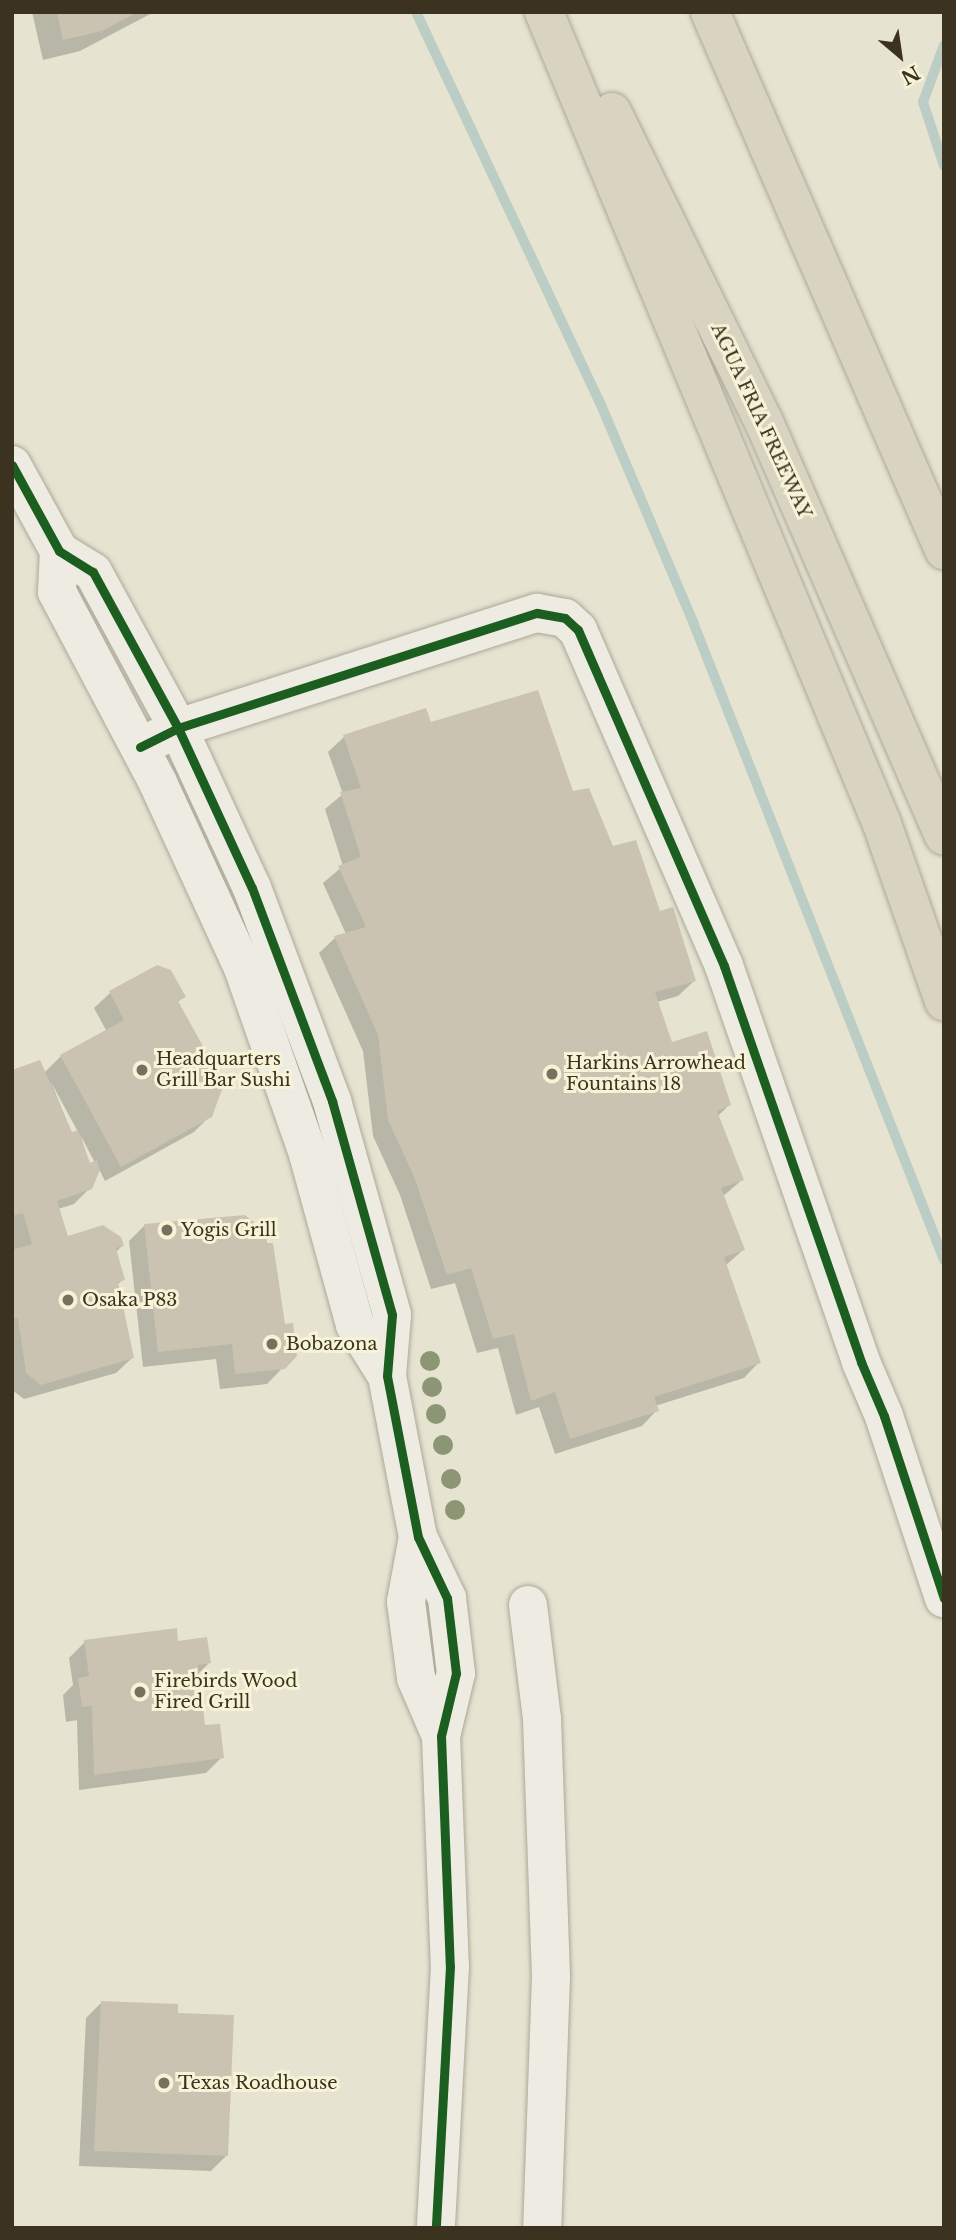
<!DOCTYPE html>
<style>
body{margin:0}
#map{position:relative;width:956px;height:2240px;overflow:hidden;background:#e6e4d1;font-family:"Libre Baskerville",serif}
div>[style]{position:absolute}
.shadow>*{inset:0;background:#0003}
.stream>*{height:10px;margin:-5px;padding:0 5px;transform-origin:5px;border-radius:5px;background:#bbcdc5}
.building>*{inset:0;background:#cac3b1}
.roads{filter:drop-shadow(0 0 2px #aca899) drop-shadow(0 0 2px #aca899)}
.tertiary>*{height:38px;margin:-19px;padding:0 19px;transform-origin:19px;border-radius:19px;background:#eeece2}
.motorway>*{height:38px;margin:-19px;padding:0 19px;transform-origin:19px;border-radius:19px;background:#d8d4c1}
.cycleway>*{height:9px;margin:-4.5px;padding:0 4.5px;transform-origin:4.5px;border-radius:4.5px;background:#1b5e20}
.trees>*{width:20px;height:20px;margin:-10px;border-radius:50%;background:#8c9674}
.dots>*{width:19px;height:19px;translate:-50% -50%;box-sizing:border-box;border:4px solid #f6f3d7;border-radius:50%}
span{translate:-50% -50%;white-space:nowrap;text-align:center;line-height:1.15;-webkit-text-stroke:6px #f6f3d7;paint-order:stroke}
.street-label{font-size:18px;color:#3b3220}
.poi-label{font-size:18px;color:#3b3220}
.left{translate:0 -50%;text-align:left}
.frame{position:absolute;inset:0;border:14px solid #3b3220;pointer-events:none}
.north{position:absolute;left:865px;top:21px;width:70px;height:70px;-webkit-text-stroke:5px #f6f3d7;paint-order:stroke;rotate:151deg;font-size:19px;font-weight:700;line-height:28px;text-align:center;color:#3b3220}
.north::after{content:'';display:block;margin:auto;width:24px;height:32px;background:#3b3220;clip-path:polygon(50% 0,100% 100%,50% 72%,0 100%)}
</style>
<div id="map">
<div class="shadow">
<div style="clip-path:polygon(32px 12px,154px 12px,80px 51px,43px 60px)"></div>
<div style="clip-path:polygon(430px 724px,572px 793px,659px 913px,694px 981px,678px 996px,657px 1002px,671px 1044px,729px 1105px,718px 1116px,742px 1180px,722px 1197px,743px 1250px,725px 1266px,759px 1362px,744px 1378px,655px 1406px,657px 1410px,642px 1426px,555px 1454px,539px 1407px,516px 1415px,498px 1348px,477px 1353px,455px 1283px,431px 1289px,400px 1195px,373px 1136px,363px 1051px,319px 953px,335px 938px,346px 934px,323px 883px,343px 866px,325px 809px,343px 794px,328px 752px,344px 737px)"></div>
<div style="clip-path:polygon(evenodd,110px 993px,184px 996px,177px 1003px,210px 1116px,194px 1132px,105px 1181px,99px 1169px,90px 1188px,74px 1204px,58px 1209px,67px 1238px,122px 1246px,116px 1252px,123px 1279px,117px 1285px,132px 1358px,116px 1373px,24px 1399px,12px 1390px,12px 1072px,44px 1073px,61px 1056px,107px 1032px,94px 1008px,110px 993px,51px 1082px,78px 1132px,72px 1134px,51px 1082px,110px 993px,81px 1136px,95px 1163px,89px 1165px,81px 1136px)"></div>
<div style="clip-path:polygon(145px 1225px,277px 1271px,284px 1326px,295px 1355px,267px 1384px,220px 1389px,216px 1359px,143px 1367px,129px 1241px)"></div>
<div style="clip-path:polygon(85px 1642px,177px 1643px,209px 1663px,197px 1675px,204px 1727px,222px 1757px,206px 1773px,79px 1790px,77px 1720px,66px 1722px,63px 1695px,73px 1685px,69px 1658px)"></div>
<div style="clip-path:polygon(102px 2002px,176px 2014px,226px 2156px,211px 2171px,79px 2166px,86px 2018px)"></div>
</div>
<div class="stream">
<div style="left:416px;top:12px;width:434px;rotate:64.8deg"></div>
<div style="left:601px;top:405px;width:236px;rotate:67deg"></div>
<div style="left:693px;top:622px;width:686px;rotate:68.52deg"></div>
<div style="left:944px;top:45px;width:61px;rotate:110.2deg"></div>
<div style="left:923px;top:102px;width:67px;rotate:71.8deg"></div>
</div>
<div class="building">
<div style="clip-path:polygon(57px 12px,138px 12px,102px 31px,63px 40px)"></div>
<div style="clip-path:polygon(538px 690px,573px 791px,589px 788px,613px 846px,636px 840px,660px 911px,673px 907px,696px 981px,655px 992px,672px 1042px,707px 1031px,731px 1105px,717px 1111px,744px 1180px,721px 1188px,745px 1250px,724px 1257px,761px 1363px,654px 1397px,659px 1411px,570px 1439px,555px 1392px,531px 1401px,514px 1334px,493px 1339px,471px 1268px,447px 1275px,415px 1179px,388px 1120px,378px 1035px,334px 936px,366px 927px,338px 866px,361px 857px,340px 792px,361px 788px,343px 735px,426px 708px,431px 722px)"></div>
<div style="clip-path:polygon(157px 965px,171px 970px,186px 997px,178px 1001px,224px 1084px,212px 1117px,121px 1167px,60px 1055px,124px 1020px,109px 991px)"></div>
<div style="clip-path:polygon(40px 1060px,72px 1132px,78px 1130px,90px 1163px,97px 1160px,100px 1170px,92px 1189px,57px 1201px,68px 1236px,103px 1225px,121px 1237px,124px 1246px,116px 1248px,125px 1280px,118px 1282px,134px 1358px,41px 1385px,26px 1373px,18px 1318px,12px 1319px,12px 1250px,32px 1244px,23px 1213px,12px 1216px,12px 1070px)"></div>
<div style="clip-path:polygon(245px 1215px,267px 1233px,267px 1243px,273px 1243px,285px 1324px,293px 1323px,297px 1356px,285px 1369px,235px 1374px,232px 1344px,158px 1352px,144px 1224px)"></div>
<div style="clip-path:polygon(177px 1628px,178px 1641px,207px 1637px,211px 1663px,198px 1665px,205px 1725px,220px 1724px,224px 1758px,94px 1775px,92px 1706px,82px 1707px,78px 1678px,89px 1676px,84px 1640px)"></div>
<div style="clip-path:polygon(101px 2001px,178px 2004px,178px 2013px,234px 2015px,228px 2156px,94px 2151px)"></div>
</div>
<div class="roads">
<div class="tertiary">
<div style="left:12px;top:465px;width:98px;rotate:61.3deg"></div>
<div style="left:59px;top:551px;width:40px;rotate:32deg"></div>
<div style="left:93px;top:572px;width:178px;rotate:61.4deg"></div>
<div style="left:178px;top:728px;width:176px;rotate:65.2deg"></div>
<div style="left:252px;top:888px;width:228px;rotate:69.4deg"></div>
<div style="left:332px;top:1101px;width:222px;rotate:74.3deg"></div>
<div style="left:392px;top:1315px;width:61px;rotate:94.7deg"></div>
<div style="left:387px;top:1376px;width:164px;rotate:79.1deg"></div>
<div style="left:418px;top:1537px;width:68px;rotate:64.6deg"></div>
<div style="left:447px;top:1598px;width:76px;rotate:83.2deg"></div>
<div style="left:456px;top:1673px;width:65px;rotate:103.4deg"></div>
<div style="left:441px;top:1736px;width:230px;rotate:87.8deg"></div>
<div style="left:450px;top:1966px;width:262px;rotate:93.1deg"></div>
<div style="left:59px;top:551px;width:41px;rotate:92.8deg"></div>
<div style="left:57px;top:592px;width:216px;rotate:62.1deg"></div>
<div style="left:158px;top:783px;width:204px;rotate:65.3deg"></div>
<div style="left:243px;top:968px;width:197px;rotate:70.7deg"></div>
<div style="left:308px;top:1154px;width:177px;rotate:74.6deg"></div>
<div style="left:355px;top:1325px;width:60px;rotate:57.9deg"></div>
<div style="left:140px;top:747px;width:42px;rotate:-26.6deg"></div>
<div style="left:178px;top:728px;width:377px;rotate:-17.8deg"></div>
<div style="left:537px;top:613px;width:28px;rotate:10deg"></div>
<div style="left:565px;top:618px;width:18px;rotate:43deg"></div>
<div style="left:578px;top:630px;width:366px;rotate:66.5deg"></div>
<div style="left:724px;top:966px;width:419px;rotate:70.9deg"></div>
<div style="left:861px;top:1362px;width:59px;rotate:66.9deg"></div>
<div style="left:884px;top:1416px;width:192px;rotate:71.8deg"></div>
<div style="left:418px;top:1537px;width:66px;rotate:100.5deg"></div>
<div style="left:406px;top:1602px;width:77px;rotate:82.5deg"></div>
<div style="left:416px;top:1678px;width:63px;rotate:66.7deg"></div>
<div style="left:528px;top:1605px;width:115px;rotate:83deg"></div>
<div style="left:542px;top:1719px;width:257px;rotate:88deg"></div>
<div style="left:551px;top:1976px;width:252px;rotate:92deg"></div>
</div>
<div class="motorway">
<div style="left:544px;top:12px;width:880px;rotate:67.4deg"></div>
<div style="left:882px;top:824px;width:188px;rotate:70.7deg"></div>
<div style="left:710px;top:12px;width:587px;rotate:66.49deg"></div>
<div style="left:612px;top:112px;width:345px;rotate:63.9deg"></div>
<div style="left:764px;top:422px;width:451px;rotate:66.5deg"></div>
</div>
</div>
<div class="cycleway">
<div style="left:12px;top:465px;width:98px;rotate:61.3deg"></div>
<div style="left:59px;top:551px;width:40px;rotate:32deg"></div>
<div style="left:93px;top:572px;width:178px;rotate:61.4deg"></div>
<div style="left:178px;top:728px;width:176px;rotate:65.2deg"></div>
<div style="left:252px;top:888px;width:228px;rotate:69.4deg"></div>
<div style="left:332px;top:1101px;width:222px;rotate:74.3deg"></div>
<div style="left:392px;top:1315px;width:61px;rotate:94.7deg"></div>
<div style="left:387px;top:1376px;width:164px;rotate:79.1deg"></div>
<div style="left:418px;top:1537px;width:68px;rotate:64.6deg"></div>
<div style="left:447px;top:1598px;width:76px;rotate:83.2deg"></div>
<div style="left:456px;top:1673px;width:65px;rotate:103.4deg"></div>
<div style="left:441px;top:1736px;width:230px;rotate:87.8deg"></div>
<div style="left:450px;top:1966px;width:262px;rotate:93.1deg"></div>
<div style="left:140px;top:747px;width:42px;rotate:-26.6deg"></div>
<div style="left:178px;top:728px;width:377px;rotate:-17.8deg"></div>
<div style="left:537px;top:613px;width:28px;rotate:10deg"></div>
<div style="left:565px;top:618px;width:18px;rotate:43deg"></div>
<div style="left:578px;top:630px;width:366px;rotate:66.5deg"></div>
<div style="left:724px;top:966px;width:419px;rotate:70.9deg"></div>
<div style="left:861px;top:1362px;width:59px;rotate:66.9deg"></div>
<div style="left:884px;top:1416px;width:192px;rotate:71.8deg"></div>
</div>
<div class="trees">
<div style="left:430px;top:1361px"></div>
<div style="left:432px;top:1387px"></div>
<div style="left:436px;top:1414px"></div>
<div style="left:443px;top:1445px"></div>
<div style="left:451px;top:1479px"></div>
<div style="left:455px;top:1510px"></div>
</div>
<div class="dots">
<div style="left:142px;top:1070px;background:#77705e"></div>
<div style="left:552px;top:1074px;background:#77705e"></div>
<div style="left:167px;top:1230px;background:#77705e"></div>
<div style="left:68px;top:1300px;background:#77705e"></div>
<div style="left:272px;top:1344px;background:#77705e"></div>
<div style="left:140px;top:1692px;background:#77705e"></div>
<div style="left:164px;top:2083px;background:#77705e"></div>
</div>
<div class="street-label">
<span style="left:761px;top:421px;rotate:65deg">AGUA FRIA FREEWAY</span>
</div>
<div class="poi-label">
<span class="left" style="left:156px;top:1070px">Headquarters<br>Grill Bar Sushi</span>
<span class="left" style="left:566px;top:1074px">Harkins Arrowhead<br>Fountains 18</span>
<span class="left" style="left:181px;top:1230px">Yogis Grill</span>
<span class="left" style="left:82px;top:1300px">Osaka P83</span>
<span class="left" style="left:286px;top:1344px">Bobazona</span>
<span class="left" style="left:154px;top:1692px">Firebirds Wood<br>Fired Grill</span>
<span class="left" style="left:178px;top:2083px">Texas Roadhouse</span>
</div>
<div class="frame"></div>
<div class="north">N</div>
</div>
